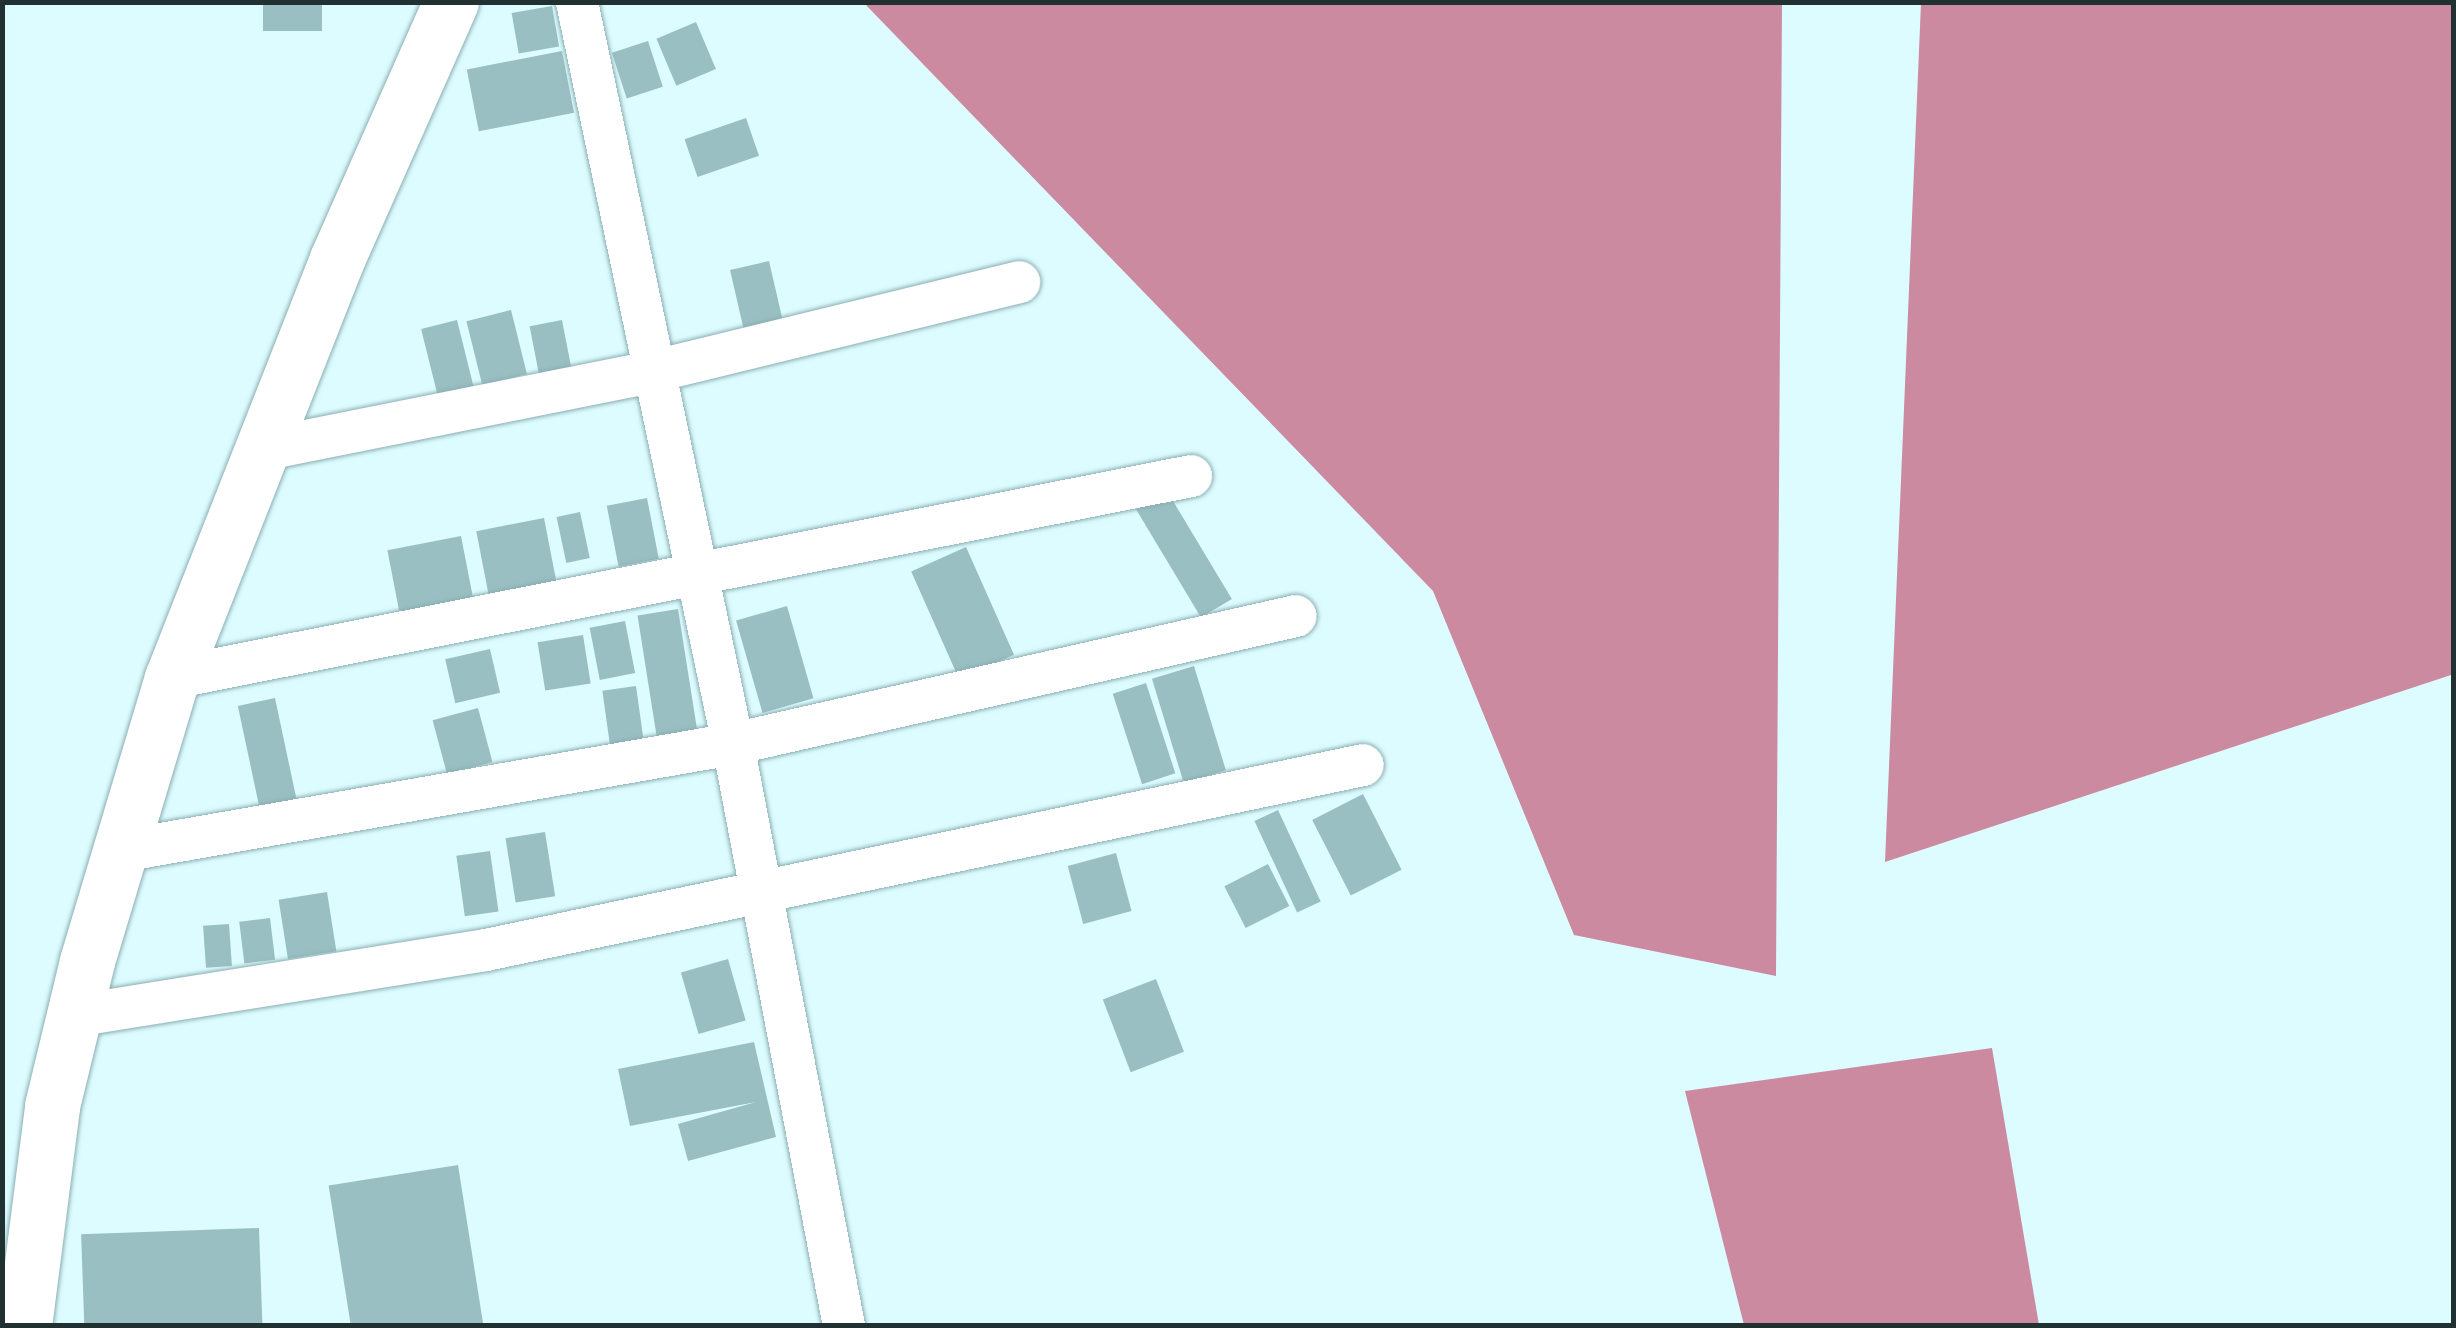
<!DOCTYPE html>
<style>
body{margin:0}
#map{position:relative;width:2456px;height:1328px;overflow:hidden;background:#ddfcff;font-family:Figtree,sans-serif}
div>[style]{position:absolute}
.water>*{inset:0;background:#cc8aa0}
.building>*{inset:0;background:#9abfc3;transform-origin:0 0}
.roads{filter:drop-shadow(0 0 2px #8aaeb2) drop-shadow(0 0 2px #8aaeb2)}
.minor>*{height:42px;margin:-21px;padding:0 21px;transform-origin:21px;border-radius:21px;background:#fff}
.secondary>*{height:55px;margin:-27.5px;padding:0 27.5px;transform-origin:27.5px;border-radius:27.5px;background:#fff}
span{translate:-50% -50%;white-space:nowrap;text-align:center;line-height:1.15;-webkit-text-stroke:10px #fff;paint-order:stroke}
.frame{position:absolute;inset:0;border:5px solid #213031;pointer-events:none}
</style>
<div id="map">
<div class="water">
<div style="clip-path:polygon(864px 3px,1782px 3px,1776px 976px,1574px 935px,1433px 591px)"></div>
<div style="clip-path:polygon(1921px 3px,2453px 3px,2454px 674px,1885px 862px)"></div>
<div style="clip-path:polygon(1992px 1048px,2039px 1325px,1744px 1325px,1685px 1091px)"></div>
</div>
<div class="building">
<div style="left:263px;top:2px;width:59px;height:29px"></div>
<div style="left:552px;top:6px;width:41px;height:41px;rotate:80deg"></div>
<div style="left:696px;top:22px;width:51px;height:43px;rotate:67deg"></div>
<div style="left:648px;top:41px;width:48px;height:38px;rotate:72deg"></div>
<div style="left:562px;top:51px;width:63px;height:97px;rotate:79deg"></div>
<div style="left:746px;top:118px;width:40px;height:65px;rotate:71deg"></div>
<div style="left:769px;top:261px;width:67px;height:40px;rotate:77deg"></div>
<div style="left:511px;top:310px;width:66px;height:46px;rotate:76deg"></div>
<div style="left:457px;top:320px;width:68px;height:37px;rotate:76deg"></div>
<div style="left:562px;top:320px;width:52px;height:33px;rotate:79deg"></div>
<div style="left:1167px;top:491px;width:126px;height:36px;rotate:59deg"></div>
<div style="left:647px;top:498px;width:62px;height:41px;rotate:79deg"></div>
<div style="left:580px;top:512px;width:47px;height:24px;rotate:78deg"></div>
<div style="left:544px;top:518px;width:69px;height:69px;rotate:79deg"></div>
<div style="left:461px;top:536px;width:70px;height:75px;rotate:79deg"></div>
<div style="left:966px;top:547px;width:118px;height:60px;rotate:66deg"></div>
<div style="left:787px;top:606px;width:96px;height:53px;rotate:74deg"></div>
<div style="left:678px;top:609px;width:123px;height:41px;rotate:81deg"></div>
<div style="left:625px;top:621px;width:53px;height:36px;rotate:79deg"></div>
<div style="left:583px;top:635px;width:49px;height:46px;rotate:81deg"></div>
<div style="left:490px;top:649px;width:45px;height:46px;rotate:77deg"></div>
<div style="left:1194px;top:666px;width:109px;height:44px;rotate:73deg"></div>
<div style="left:1146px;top:683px;width:95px;height:35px;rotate:72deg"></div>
<div style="left:636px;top:686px;width:55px;height:34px;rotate:82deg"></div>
<div style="left:275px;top:698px;width:104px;height:38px;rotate:78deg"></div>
<div style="left:478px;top:708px;width:56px;height:47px;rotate:75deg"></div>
<div style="left:1363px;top:794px;width:85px;height:57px;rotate:63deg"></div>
<div style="left:1278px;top:810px;width:101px;height:26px;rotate:65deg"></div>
<div style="left:545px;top:832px;width:65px;height:40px;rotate:81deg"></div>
<div style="left:490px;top:851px;width:61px;height:34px;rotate:82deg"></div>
<div style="left:1116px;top:853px;width:60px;height:50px;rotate:75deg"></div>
<div style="left:1268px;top:864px;width:47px;height:49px;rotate:63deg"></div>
<div style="left:327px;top:892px;width:60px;height:49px;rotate:81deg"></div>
<div style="left:270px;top:918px;width:42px;height:31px;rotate:83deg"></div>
<div style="left:229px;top:924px;width:42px;height:26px;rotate:86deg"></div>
<div style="left:728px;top:959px;width:64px;height:49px;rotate:74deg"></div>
<div style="left:1156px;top:979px;width:78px;height:57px;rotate:69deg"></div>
<div style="clip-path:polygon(754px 1042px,776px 1137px,688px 1161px,678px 1124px,756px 1102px,630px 1126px,618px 1069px)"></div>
<div style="left:458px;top:1165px;width:163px;height:131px;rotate:81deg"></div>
<div style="left:259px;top:1228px;width:98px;height:178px;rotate:88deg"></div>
</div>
<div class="roads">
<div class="minor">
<div style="left:577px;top:2px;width:758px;rotate:78.13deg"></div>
<div style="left:733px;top:744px;width:592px;rotate:79.2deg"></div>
<div style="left:261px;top:450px;width:402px;rotate:-11.3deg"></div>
<div style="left:655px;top:371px;width:375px;rotate:-13.7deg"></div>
<div style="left:172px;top:678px;width:1039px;rotate:-11.21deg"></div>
<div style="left:121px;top:851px;width:621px;rotate:-9.92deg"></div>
<div style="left:733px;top:744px;width:577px;rotate:-12.81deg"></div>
<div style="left:74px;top:1016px;width:417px;rotate:-9.1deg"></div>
<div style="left:486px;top:950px;width:896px;rotate:-11.91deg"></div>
</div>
<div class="secondary">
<div style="left:24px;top:1326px;width:222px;rotate:-82.7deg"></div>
<div style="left:52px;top:1106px;width:149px;rotate:-76.4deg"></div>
<div style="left:87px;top:961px;width:295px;rotate:-73.3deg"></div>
<div style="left:172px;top:678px;width:450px;rotate:-68.5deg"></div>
<div style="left:337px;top:259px;width:281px;rotate:-66.1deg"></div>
</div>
</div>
<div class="frame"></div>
</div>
